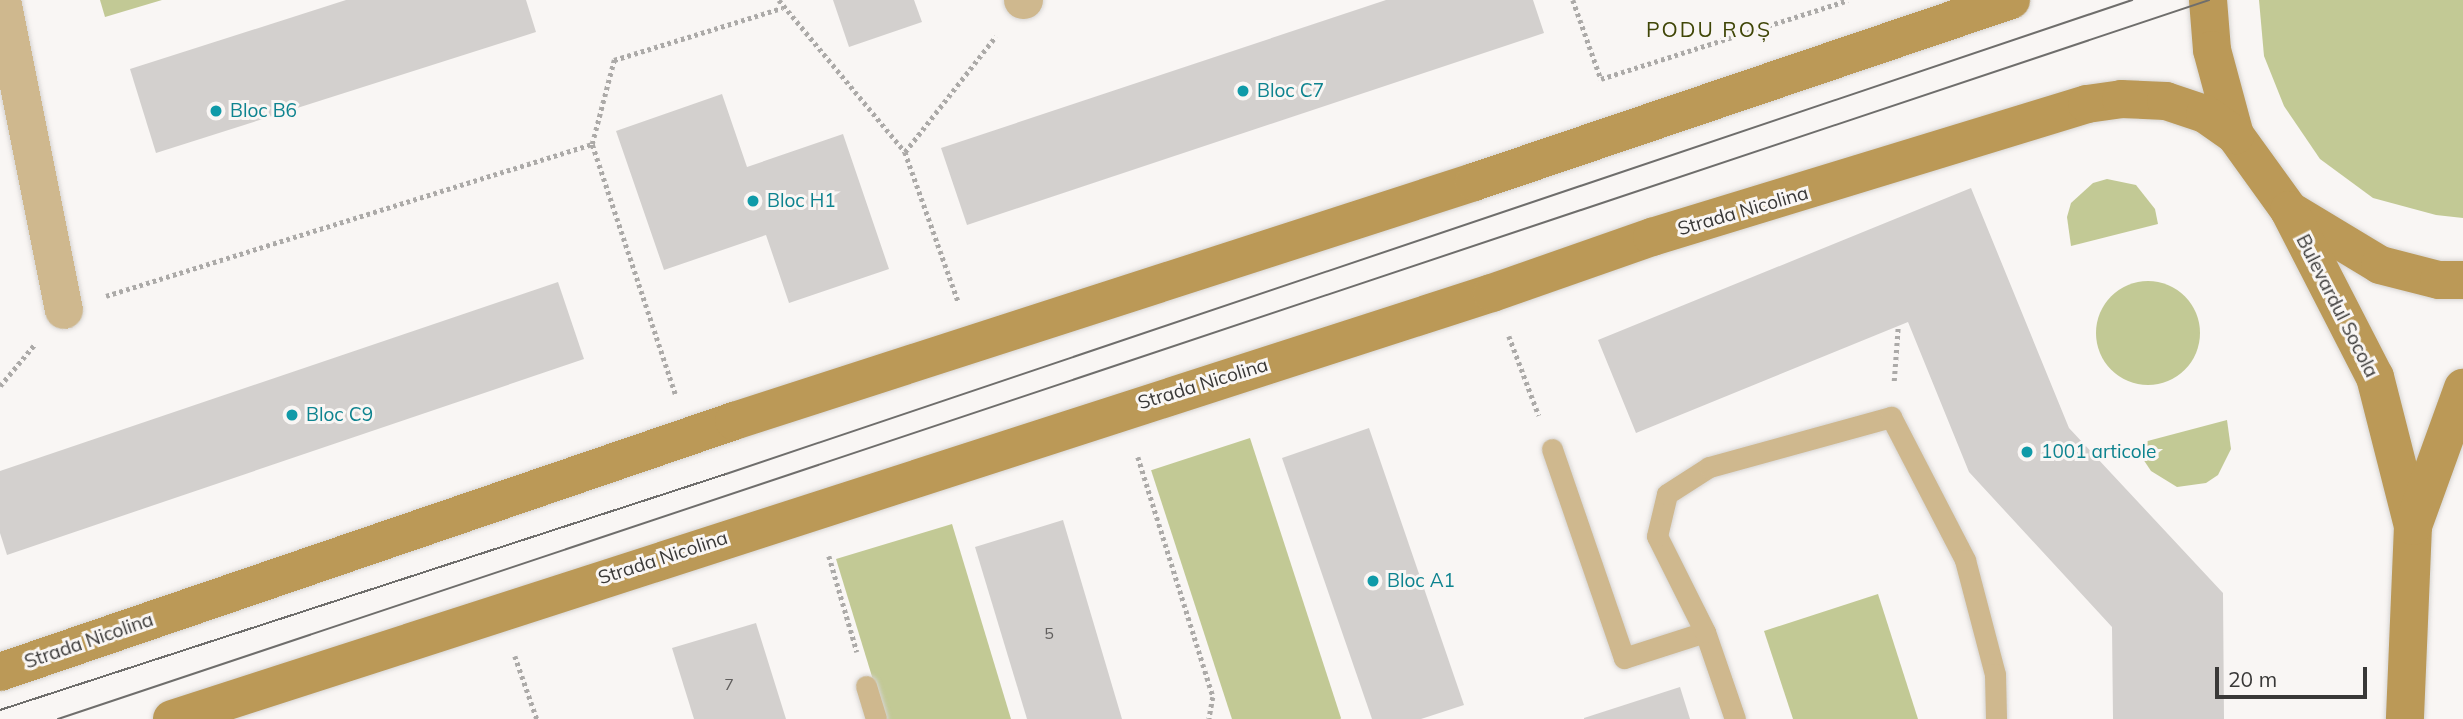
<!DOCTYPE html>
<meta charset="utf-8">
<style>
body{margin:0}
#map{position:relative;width:2463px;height:719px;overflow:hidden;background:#f9f6f4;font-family:Mulish,sans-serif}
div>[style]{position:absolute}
.green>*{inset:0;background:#c2c995;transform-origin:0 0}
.round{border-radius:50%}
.building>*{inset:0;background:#d3d0ce}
.path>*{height:4.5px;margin-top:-2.25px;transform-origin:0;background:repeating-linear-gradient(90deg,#acaaa8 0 3.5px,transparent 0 7px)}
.roads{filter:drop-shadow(0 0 2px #d6d4d2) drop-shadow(0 0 2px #d6d4d2)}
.lane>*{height:21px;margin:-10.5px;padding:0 10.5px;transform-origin:10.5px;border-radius:10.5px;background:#cfb88e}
.street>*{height:38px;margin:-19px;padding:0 19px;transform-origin:19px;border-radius:19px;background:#cfb88e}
.secondary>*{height:38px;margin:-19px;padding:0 19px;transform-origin:19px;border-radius:19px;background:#bb9957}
.tram>*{height:2px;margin:-1px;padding:0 1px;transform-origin:1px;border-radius:1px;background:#6f6e6c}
.dots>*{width:19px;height:19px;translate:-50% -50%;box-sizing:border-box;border:4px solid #f9f6f4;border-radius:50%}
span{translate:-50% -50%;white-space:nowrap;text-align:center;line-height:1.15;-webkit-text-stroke:6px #f9f6f4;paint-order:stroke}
.number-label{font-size:16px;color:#605e5d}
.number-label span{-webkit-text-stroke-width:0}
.culture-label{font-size:19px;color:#0d838f}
.left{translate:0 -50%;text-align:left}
.street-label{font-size:19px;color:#393837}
.neighbourhood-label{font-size:21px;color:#404607;letter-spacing:2px}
.scale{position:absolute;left:2215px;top:667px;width:152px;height:32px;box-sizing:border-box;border:4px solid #393837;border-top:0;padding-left:9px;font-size:21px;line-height:24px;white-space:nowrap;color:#393837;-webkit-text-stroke:5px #f9f6f4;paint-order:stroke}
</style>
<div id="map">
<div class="green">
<div style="clip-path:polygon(100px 0,162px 0,105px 17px)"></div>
<div style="clip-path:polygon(2259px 0,2463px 0,2463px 218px,2436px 215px,2373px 198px,2320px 159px,2284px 106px,2264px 56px)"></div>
<div style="clip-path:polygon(2107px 179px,2136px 185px,2155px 209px,2158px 224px,2071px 246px,2067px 217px,2071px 203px,2093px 183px)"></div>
<div class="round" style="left:2096px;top:281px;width:104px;height:104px"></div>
<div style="clip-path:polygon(2227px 420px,2231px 449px,2218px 475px,2206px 483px,2177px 487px,2151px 471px,2143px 459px,2140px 443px)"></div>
<div style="left:1250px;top:438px;width:295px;height:104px;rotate:72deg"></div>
<div style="clip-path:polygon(952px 524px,1011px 719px,885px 719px,836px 559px)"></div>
<div style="clip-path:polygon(1878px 594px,1918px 719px,1793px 719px,1764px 631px)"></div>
</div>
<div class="building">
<div style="clip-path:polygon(346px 0,526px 0,536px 32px,156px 153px,130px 69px)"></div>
<div style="clip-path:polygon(833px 0,914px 0,922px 22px,849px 47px)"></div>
<div style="clip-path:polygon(1386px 0,1533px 0,1544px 33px,967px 225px,941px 148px)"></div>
<div style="clip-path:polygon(722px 94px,747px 167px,843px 134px,889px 269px,789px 303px,766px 235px,664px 270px,616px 131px)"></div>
<div style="clip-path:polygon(1971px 188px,2069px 428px,2223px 593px,2224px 719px,2113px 719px,2112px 627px,1969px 472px,1908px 322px,1636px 433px,1598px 340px)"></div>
<div style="clip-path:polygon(558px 282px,584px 359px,7px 555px,0 533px,0 471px)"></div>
<div style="clip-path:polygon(1369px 428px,1464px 705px,1421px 719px,1372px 719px,1282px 458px)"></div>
<div style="clip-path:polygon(1063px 520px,1122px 719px,1027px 719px,975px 547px)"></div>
<div style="clip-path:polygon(756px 623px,786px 719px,694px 719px,672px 648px)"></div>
<div style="clip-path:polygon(1680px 687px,1690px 719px,1584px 719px,1584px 718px)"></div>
</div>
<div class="path">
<div style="left:779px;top:0;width:197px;rotate:50.3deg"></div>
<div style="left:905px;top:152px;width:158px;rotate:70.4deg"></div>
<div style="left:1573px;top:0;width:84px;rotate:70.5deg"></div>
<div style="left:1601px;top:79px;width:259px;rotate:-17.7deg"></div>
<div style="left:905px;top:152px;width:147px;rotate:-51.9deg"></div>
<div style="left:106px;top:296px;width:509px;rotate:-17.37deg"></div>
<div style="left:1509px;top:336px;width:85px;rotate:69.4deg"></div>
<div style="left:1894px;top:381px;width:55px;rotate:-85.8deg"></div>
<div style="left:0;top:386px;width:55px;rotate:-50.2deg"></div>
<div style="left:675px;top:394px;width:263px;rotate:-108.4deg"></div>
<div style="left:592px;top:144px;width:87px;rotate:-75.3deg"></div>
<div style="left:614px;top:60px;width:176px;rotate:-17.2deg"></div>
<div style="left:1138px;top:457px;width:251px;rotate:72.6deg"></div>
<div style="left:1213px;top:697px;width:22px;rotate:100deg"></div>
<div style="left:829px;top:556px;width:100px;rotate:73.7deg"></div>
<div style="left:515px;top:656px;width:67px;rotate:70.8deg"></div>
</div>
<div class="roads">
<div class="lane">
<div style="left:1552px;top:449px;width:221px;rotate:71deg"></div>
<div style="left:1624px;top:658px;width:85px;rotate:-17.8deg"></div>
<div style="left:866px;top:686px;width:34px;rotate:73deg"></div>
<div style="left:1735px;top:719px;width:92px;rotate:-109deg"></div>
<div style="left:1705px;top:632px;width:107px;rotate:-116.6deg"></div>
<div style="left:1657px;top:536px;width:43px;rotate:-76.6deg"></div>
<div style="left:1667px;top:494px;width:50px;rotate:-32.7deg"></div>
<div style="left:1709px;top:467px;width:189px;rotate:-15.4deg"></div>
<div style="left:1891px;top:417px;width:161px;rotate:62.6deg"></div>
<div style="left:1965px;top:560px;width:118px;rotate:75.3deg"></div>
<div style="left:1995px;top:674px;width:45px;rotate:88.7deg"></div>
</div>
<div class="street">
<div style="left:2px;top:0;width:316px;rotate:78.7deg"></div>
<div style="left:1023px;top:0;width:1px"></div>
</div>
<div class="secondary">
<div style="left:2208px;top:0;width:50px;rotate:85.4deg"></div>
<div style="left:2212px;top:50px;width:88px;rotate:74.9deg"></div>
<div style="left:2235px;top:135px;width:92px;rotate:54.2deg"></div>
<div style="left:2289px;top:210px;width:106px;rotate:31.1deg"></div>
<div style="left:2380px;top:265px;width:61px;rotate:14.3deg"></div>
<div style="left:2439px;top:280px;width:24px"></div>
<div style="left:2289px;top:210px;width:188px;rotate:62.8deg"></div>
<div style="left:2375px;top:377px;width:154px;rotate:75.7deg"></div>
<div style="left:2413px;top:526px;width:193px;rotate:92.4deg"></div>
<div style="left:2413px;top:526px;width:147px;rotate:-70.1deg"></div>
<div style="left:0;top:672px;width:776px;rotate:-18.88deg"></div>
<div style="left:734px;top:421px;width:778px;rotate:-17.9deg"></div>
<div style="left:1474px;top:182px;width:567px;rotate:-18.72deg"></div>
<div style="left:172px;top:719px;width:1387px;rotate:-17.89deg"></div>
<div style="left:1492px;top:293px;width:170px;rotate:-19.3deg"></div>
<div style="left:1652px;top:237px;width:455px;rotate:-17deg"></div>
<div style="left:2087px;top:104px;width:34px;rotate:-8deg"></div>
<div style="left:2121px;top:99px;width:45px;rotate:2.5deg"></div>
<div style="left:2166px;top:101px;width:41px;rotate:18.4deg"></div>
<div style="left:2205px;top:114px;width:37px;rotate:35deg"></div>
</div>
</div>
<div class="tram">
<div style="left:0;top:710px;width:763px;rotate:-18.01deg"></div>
<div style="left:726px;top:474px;width:1484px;rotate:-18.63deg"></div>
<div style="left:58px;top:719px;width:2268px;rotate:-18.48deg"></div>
</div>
<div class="dots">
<div style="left:1243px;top:91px;background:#0f9aa8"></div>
<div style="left:216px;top:111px;background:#0f9aa8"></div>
<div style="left:753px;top:201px;background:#0f9aa8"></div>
<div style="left:292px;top:415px;background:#0f9aa8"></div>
<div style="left:2027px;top:452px;background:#0f9aa8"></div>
<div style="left:1373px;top:581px;background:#0f9aa8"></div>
</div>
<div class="number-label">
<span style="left:1049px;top:633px">5</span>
<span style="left:729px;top:684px">7</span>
</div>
<div class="culture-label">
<span class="left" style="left:1257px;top:91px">Bloc C7</span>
<span class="left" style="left:230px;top:111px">Bloc B6</span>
<span class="left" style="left:767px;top:201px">Bloc H1</span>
<span class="left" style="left:306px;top:415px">Bloc C9</span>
<span class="left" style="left:2041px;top:452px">1001 articole</span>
<span class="left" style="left:1387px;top:581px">Bloc A1</span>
</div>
<div class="street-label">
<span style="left:1743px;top:211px;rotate:-16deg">Strada Nicolina</span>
<span style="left:2337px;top:306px;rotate:63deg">Bulevardul Socola</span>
<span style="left:1203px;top:384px;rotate:-17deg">Strada Nicolina</span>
<span style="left:663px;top:558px;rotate:-18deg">Strada Nicolina</span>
<span style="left:89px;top:641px;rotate:-19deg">Strada Nicolina</span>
</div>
<div class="neighbourhood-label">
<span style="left:1709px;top:29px">PODU ROȘ</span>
</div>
<div class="scale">20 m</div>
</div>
